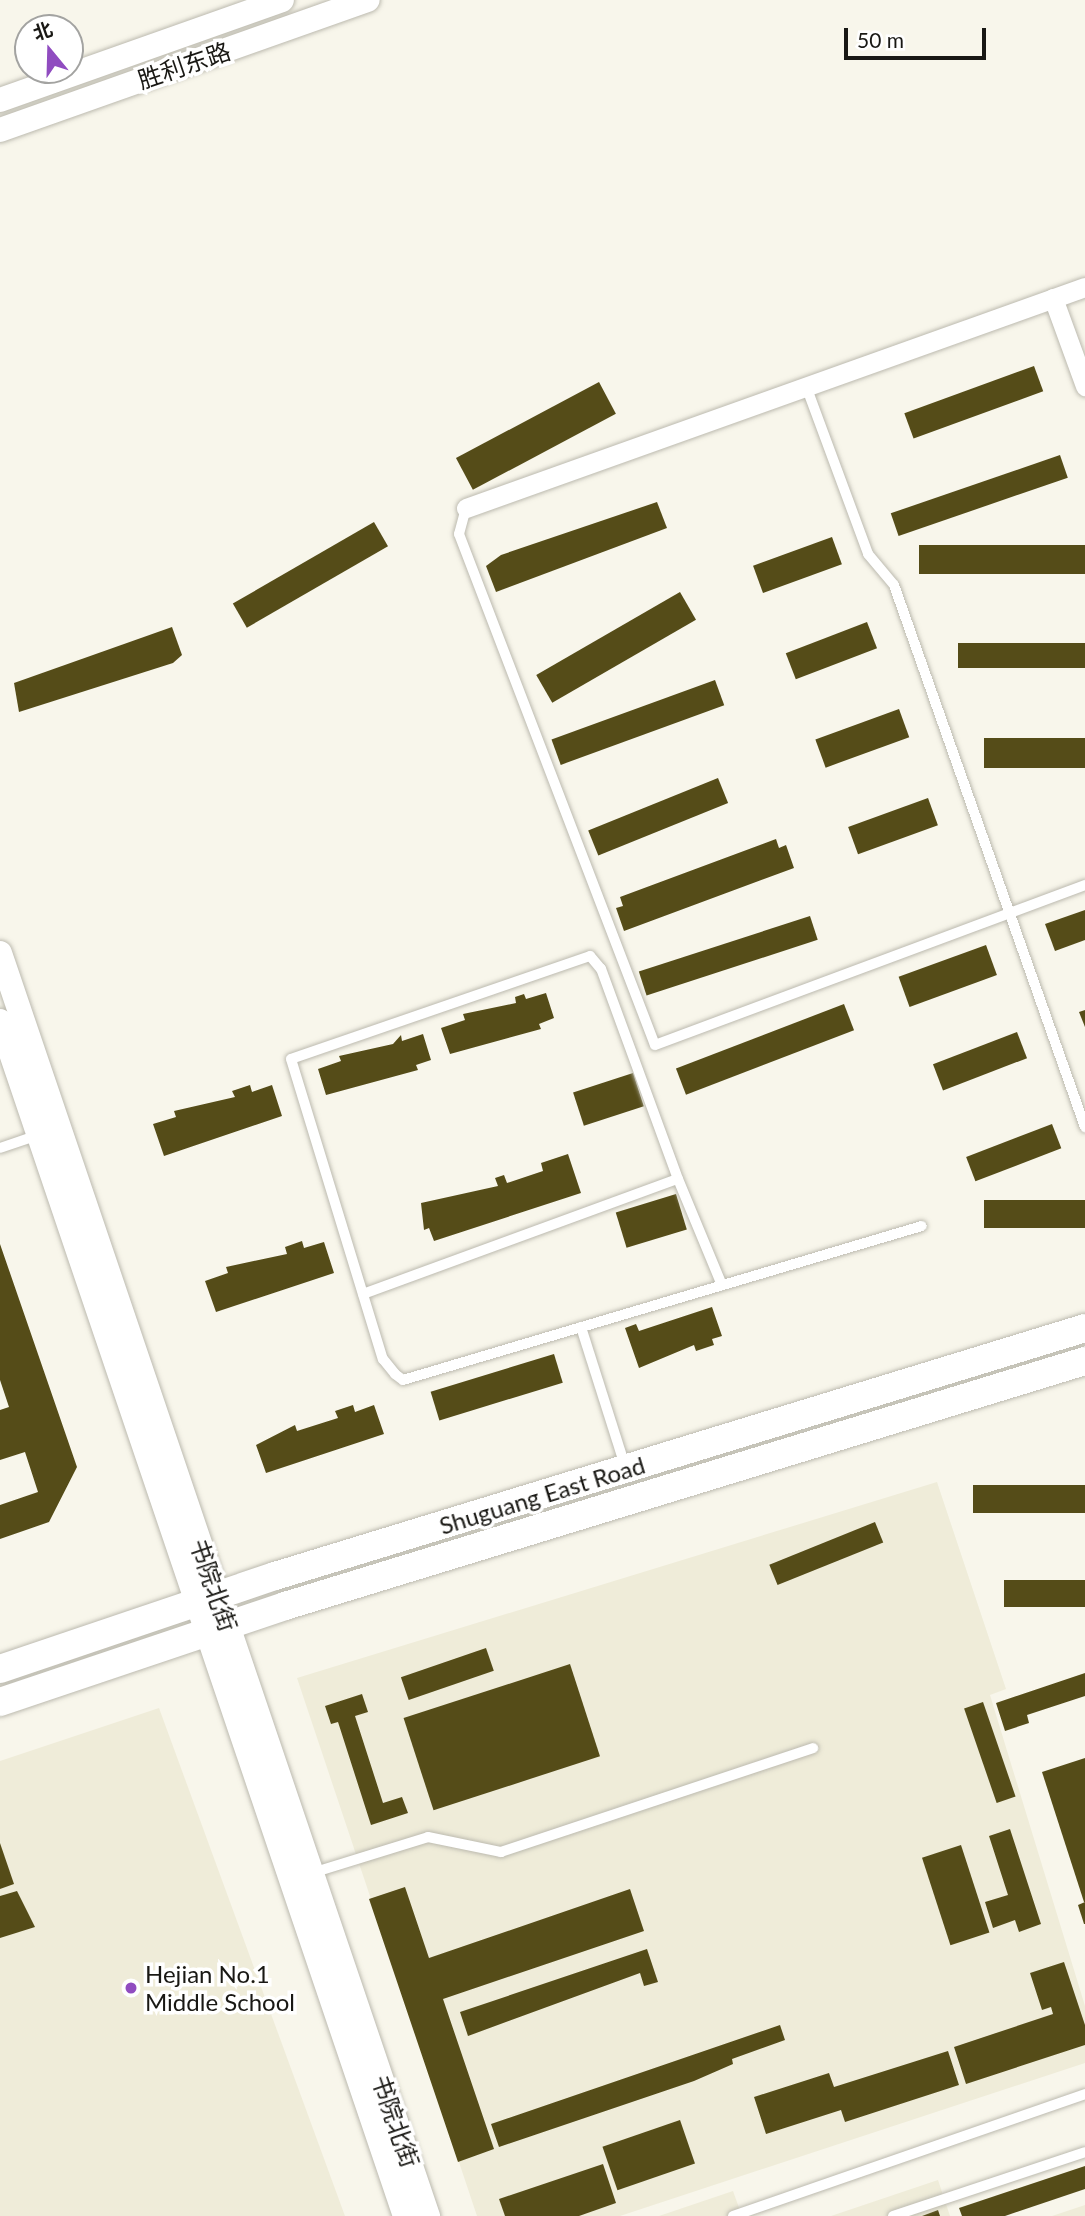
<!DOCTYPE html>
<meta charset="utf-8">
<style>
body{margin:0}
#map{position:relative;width:1085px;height:2216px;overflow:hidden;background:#f8f6eb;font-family:Lato,"Noto Sans SC",sans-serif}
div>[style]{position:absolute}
.built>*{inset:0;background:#efecd9}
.building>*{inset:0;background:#554c18;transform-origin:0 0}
.roads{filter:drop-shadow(0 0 2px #bcbaaf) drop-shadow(0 0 2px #bcbaaf)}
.service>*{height:10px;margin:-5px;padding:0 5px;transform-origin:5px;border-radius:5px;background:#fff}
.minor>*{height:19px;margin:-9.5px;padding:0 9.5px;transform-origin:9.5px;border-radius:9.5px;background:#fff}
.tertiary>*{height:24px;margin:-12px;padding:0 12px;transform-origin:12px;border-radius:12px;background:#fff}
.secondary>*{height:28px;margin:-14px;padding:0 14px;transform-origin:14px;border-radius:14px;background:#fff}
.dots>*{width:19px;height:19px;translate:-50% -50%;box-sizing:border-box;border:4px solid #fff;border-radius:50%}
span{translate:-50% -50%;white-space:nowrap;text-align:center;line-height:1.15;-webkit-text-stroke:7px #fff;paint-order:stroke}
.street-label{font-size:24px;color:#191814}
.poi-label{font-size:24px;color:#191814}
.left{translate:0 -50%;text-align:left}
.north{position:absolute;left:14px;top:14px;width:70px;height:70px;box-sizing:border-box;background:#fff;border:2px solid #a3a3a1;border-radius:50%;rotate:341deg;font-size:19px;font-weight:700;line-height:28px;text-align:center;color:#191814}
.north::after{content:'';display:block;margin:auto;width:24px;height:32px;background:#904cc0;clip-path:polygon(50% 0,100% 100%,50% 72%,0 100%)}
.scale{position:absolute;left:844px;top:28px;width:142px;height:32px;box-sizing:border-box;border:4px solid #191814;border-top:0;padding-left:9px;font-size:21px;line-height:24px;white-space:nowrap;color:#191814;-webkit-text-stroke:5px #fff;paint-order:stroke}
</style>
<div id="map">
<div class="built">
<div style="clip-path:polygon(937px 1482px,1006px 1689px,990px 1695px,1085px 2006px,1085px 2063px,620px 2216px,477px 2216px,297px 1678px)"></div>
<div style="clip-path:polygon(159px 1708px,345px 2216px,0 2216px,0 1761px)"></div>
<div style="clip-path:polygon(938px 2180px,950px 2216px,831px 2216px)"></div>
<div style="clip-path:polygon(733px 2191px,742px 2216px,659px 2216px)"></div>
<div style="clip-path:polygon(1085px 2205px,1085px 2216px,1052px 2216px)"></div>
</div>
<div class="building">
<div style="left:1034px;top:366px;width:27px;height:138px;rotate:70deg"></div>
<div style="left:599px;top:382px;width:36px;height:162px;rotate:62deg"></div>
<div style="left:1060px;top:455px;width:24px;height:179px;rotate:71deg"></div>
<div style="clip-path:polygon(657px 502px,667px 528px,496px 592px,486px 566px,501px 555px)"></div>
<div style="left:374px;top:522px;width:28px;height:163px;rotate:60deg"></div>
<div style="left:832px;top:537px;width:29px;height:84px;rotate:70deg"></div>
<div style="left:1085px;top:545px;width:29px;height:166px;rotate:90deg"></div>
<div style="left:680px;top:592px;width:32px;height:166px;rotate:60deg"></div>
<div style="left:867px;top:622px;width:28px;height:87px;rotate:69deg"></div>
<div style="clip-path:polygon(172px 627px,182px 655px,173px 663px,19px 712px,14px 683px)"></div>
<div style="left:1085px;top:643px;width:25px;height:127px;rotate:90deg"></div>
<div style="left:715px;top:680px;width:27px;height:174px;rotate:70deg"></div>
<div style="left:899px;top:709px;width:30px;height:89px;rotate:70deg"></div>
<div style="left:1085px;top:738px;width:30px;height:101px;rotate:90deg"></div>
<div style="left:718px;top:778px;width:27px;height:140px;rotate:68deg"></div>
<div style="left:928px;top:798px;width:29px;height:85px;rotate:70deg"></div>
<div style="clip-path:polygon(776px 839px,779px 848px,786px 845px,794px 868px,624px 931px,616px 908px,623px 906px,620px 897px)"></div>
<div style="clip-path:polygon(1085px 910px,1085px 940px,1055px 951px,1045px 924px)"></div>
<div style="left:810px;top:916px;width:25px;height:180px;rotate:72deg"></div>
<div style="left:986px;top:945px;width:32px;height:93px;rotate:70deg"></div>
<div style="clip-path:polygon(546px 993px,554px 1018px,539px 1024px,541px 1029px,450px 1054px,441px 1028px,465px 1020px,463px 1014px,516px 1003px,515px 997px,524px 994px,526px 999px)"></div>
<div style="left:844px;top:1004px;width:28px;height:180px;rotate:69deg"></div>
<div style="clip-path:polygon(1085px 1010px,1085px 1027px,1079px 1012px)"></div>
<div style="left:1017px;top:1032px;width:28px;height:90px;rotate:69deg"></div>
<div style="clip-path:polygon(423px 1034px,431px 1060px,416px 1065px,418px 1070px,326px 1095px,318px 1069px,341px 1061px,339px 1056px,393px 1044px,401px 1035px,402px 1041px)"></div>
<div style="left:633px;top:1073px;width:35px;height:63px;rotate:72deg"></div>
<div style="clip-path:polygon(250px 1085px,252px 1092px,272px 1085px,282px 1116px,164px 1156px,153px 1124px,176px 1117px,174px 1111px,235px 1097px,232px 1091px)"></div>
<div style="left:1052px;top:1124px;width:26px;height:92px;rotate:69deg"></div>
<div style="clip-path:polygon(568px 1154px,581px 1193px,434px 1241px,429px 1228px,424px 1230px,421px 1203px,498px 1186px,495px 1178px,504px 1175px,507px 1183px,543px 1171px,541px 1163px)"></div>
<div style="left:676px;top:1194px;width:37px;height:63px;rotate:73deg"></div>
<div style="left:1085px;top:1200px;width:28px;height:101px;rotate:90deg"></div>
<div style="clip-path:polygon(302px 1241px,304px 1248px,324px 1242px,334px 1273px,216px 1312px,205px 1281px,228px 1273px,226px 1267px,287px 1254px,285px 1247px)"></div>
<div style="clip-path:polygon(0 1244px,77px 1467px,49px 1522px,0 1539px,0 1505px,38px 1492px,25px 1452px,0 1460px,0 1410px,9px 1407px,0 1380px)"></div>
<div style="clip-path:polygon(712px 1307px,722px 1336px,712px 1339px,714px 1345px,696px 1351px,694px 1345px,639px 1368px,625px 1328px,636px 1324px,639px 1331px)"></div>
<div style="left:554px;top:1354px;width:30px;height:129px;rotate:73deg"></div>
<div style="clip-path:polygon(353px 1405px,355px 1412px,374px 1405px,384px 1434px,266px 1473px,256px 1445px,295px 1425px,297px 1431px,338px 1418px,335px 1411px)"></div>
<div style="left:1085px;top:1485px;width:28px;height:112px;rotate:90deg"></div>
<div style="left:875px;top:1522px;width:22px;height:114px;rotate:68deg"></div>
<div style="left:1085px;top:1580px;width:27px;height:81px;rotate:90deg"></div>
<div style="left:486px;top:1648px;width:24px;height:90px;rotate:71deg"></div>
<div style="left:570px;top:1664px;width:97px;height:175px;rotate:72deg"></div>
<div style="clip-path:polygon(1085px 1673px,1085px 1696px,1027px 1715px,1029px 1723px,1005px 1731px,996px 1703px)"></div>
<div style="clip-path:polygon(362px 1694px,368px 1712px,355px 1716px,383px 1803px,402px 1797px,408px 1813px,371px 1825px,338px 1722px,331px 1724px,325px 1706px)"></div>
<div style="left:983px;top:1702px;width:100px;height:20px;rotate:71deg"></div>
<div style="clip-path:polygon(1085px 1758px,1085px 1902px,1084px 1902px,1042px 1772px)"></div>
<div style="clip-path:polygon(1010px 1829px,1041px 1924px,1019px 1932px,1015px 1920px,993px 1928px,985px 1902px,1008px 1895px,989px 1836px)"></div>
<div style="clip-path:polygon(0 1843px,14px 1884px,0 1889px)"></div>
<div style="left:961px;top:1845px;width:92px;height:41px;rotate:72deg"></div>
<div style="clip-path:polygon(405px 1887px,429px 1958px,630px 1889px,644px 1931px,443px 1999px,494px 2149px,458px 2162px,369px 1899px)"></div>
<div style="clip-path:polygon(17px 1891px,35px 1927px,0 1938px,0 1896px)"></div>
<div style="clip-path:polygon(1085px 1902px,1085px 1924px,1084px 1924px,1078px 1905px)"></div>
<div style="clip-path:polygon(647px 1949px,658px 1982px,644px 1986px,640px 1973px,468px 2036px,460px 2012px)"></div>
<div style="clip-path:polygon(1064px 1962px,1085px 2025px,1085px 2045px,966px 2084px,954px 2047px,1053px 2014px,1051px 2007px,1042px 2010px,1030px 1973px)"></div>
<div style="clip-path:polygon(780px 2025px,785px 2040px,732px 2059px,733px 2064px,694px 2081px,499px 2147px,491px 2124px)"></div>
<div style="clip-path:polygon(948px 2051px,959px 2085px,845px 2122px,841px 2110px,766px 2134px,754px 2097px,829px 2073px,834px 2087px)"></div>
<div style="left:680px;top:2120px;width:46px;height:82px;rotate:71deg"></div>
<div style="clip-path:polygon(603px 2164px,616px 2203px,579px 2216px,505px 2216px,499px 2199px)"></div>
<div style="clip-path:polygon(1085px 2166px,1085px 2189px,1005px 2216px,962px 2216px,959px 2208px)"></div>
<div style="clip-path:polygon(938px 2210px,940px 2216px,922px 2216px)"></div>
</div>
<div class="roads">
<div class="service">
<div style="left:806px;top:386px;width:179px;rotate:69.7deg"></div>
<div style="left:868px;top:554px;width:40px;rotate:50deg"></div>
<div style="left:894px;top:585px;width:575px;rotate:70.59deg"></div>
<div style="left:466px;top:508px;width:27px;rotate:105deg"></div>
<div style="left:459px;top:534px;width:547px;rotate:69.02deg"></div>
<div style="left:655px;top:1045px;width:459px;rotate:-20.4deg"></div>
<div style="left:0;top:1148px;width:40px;rotate:-18.9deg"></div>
<div style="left:678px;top:1179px;width:115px;rotate:67.5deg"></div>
<div style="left:363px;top:1294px;width:335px;rotate:-20.1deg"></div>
<div style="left:678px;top:1179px;width:224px;rotate:-110.1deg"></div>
<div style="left:601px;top:969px;width:17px;rotate:-130deg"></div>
<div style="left:590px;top:956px;width:316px;rotate:161deg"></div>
<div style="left:291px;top:1059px;width:314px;rotate:73deg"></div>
<div style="left:383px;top:1359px;width:19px;rotate:51deg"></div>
<div style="left:395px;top:1374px;width:10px;rotate:37deg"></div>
<div style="left:403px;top:1380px;width:541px;rotate:-16.53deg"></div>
<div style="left:581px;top:1327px;width:146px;rotate:72.4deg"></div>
<div style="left:312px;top:1873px;width:121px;rotate:-17.2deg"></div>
<div style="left:428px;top:1837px;width:75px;rotate:11.6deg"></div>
<div style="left:501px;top:1852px;width:329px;rotate:-18.4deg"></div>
<div style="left:733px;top:2216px;width:373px;rotate:-19.1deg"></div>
<div style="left:893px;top:2216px;width:202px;rotate:-18.4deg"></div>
</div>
<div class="minor">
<div style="left:1053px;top:298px;width:94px;rotate:70deg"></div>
<div style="left:466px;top:508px;width:657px;rotate:-19.65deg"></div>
</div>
<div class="tertiary">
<div style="left:0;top:100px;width:299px;rotate:-19.5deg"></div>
<div style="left:0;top:130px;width:390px;rotate:-19.5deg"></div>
<div style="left:0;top:953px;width:1334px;rotate:71.28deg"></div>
<div style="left:0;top:1021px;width:1262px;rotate:71.28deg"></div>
</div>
<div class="secondary">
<div style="left:0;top:1669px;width:290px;rotate:-18.7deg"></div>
<div style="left:275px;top:1576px;width:847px;rotate:-17.02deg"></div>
<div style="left:0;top:1702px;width:301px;rotate:-18.6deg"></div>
<div style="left:285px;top:1606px;width:837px;rotate:-17.03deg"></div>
</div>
</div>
<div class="dots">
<div style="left:131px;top:1988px;background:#904cc0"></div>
</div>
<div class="street-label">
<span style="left:184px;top:65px;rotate:-19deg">胜利东路</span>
<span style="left:542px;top:1495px;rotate:-17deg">Shuguang East Road</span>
<span style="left:214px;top:1585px;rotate:71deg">书院北街</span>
<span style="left:396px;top:2121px;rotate:71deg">书院北街</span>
</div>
<div class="poi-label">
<span class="left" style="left:145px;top:1988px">Hejian No.1<br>Middle School</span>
</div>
<div class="north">北</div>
<div class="scale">50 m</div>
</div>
